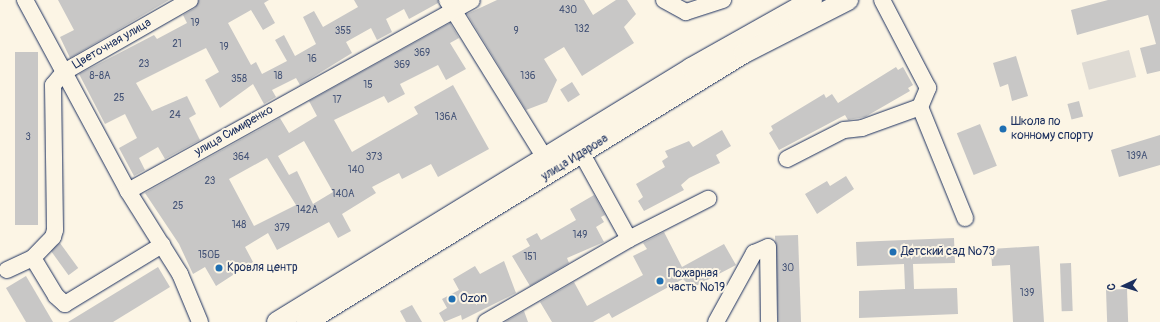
<!DOCTYPE html>
<meta charset="utf-8">
<style>
body{margin:0}
#map{position:relative;width:1160px;height:322px;overflow:hidden;background:#fcf5e5;font-family:Pangolin,sans-serif}
div>[style]{position:absolute}
.green>*{inset:0;background:#dfdbd4;transform-origin:0 0}
.building>*{inset:0;background:#c8c7c6;transform-origin:0 0}
.roads{filter:drop-shadow(0 0 1px #1b2f5e) drop-shadow(0 0 1px #1b2f5e)}
.minor>*{height:16px;margin:-8px;padding:0 8px;transform-origin:8px;border-radius:8px;background:#fcf5e5}
.major>*{height:20px;margin:-10px;padding:0 10px;transform-origin:10px;border-radius:10px;background:#fcf5e5}
.dots>*{width:11px;height:11px;translate:-50% -50%;box-sizing:border-box;border:2px solid #fcf5e5;border-radius:50%}
span{translate:-50% -50%;white-space:nowrap;text-align:center;line-height:1.15;-webkit-text-stroke:4px #fcf5e5;paint-order:stroke}
.number-label{font-size:10px;color:#465578}
.number-label span{-webkit-text-stroke-width:0}
.street-label{font-size:12px;color:#1b2f5e}
.poi-label{font-size:12px;color:#1b2f5e}
.left{translate:0 -50%;text-align:left}
.north{position:absolute;left:1104px;top:266px;width:40px;height:40px;-webkit-text-stroke:3px #fcf5e5;paint-order:stroke;rotate:266deg;font-size:11px;font-weight:700;line-height:16px;text-align:center;color:#1b2f5e}
.north::after{content:'';display:block;margin:auto;width:14px;height:18px;background:#1b2f5e;clip-path:polygon(50% 0,100% 100%,50% 72%,0 100%)}
</style>
<div id="map">
<div class="green">
<div style="left:1129px;top:50px;width:28px;height:49px;rotate:75deg"></div>
</div>
<div class="building">
<div style="clip-path:polygon(58px 0,169px 0,70px 58px,60px 37px,74px 30px)"></div>
<div style="clip-path:polygon(199px 0,269px 0,264px 3px,275px 23px,263px 30px,251px 10px,228px 23px,251px 65px,256px 62px,262px 74px,287px 61px,275px 40px,284px 35px,295px 56px,316px 44px,303px 17px,314px 11px,323px 27px,358px 7px,354px 0,438px 0,438px 3px,409px 19px,404px 9px,386px 19px,392px 32px,377px 40px,371px 28px,346px 42px,352px 53px,300px 85px,296px 78px,272px 90px,276px 97px,264px 104px,253px 84px,220px 108px,205px 80px,219px 72px,206px 48px,136px 83px,152px 111px,187px 96px,196px 114px,189px 118px,200px 140px,165px 159px,158px 147px,139px 158px,145px 170px,134px 176px,119px 148px,137px 138px,125px 114px,105px 124px,79px 74px,154px 35px,157px 39px,187px 23px,183px 15px,195px 8px)"></div>
<div style="clip-path:polygon(497px 0,584px 0,593px 15px,616px 0,627px 0,636px 14px,624px 27px,634px 43px,582px 76px,564px 47px,544px 59px,557px 80px,547px 102px,526px 110px,467px 14px)"></div>
<div style="clip-path:polygon(1108px 0,1160px 0,1160px 71px,1147px 74px,1140px 48px,1156px 44px,1148px 15px,1077px 35px,1071px 10px)"></div>
<div style="clip-path:polygon(evenodd,450px 23px,459px 38px,450px 43px,466px 69px,446px 80px,438px 65px,400px 84px,405px 94px,388px 103px,384px 96px,334px 120px,352px 152px,418px 114px,414px 107px,453px 85px,489px 149px,438px 177px,431px 164px,402px 179px,399px 173px,372px 187px,376px 193px,342px 214px,351px 231px,338px 238px,329px 222px,277px 250px,268px 233px,245px 247px,253px 262px,216px 286px,205px 267px,193px 274px,179px 244px,145px 193px,280px 118px,289px 133px,317px 116px,309px 101px,450px 23px,304px 141px,333px 192px,313px 204px,297px 171px,289px 175px,278px 156px,304px 141px,450px 23px,267px 158px,296px 205px,254px 226px,229px 179px,267px 158px)"></div>
<div style="left:15px;top:52px;width:23px;height:173px"></div>
<div style="clip-path:polygon(1016px 56px,1028px 96px,1012px 101px,1008px 84px,1000px 87px,993px 63px)"></div>
<div style="clip-path:polygon(896px 67px,898px 70px,903px 67px,913px 85px,908px 88px,910px 91px,865px 117px,848px 120px,845px 115px,779px 150px,769px 133px,773px 130px,771px 126px,824px 94px,826px 98px,832px 94px,838px 103px)"></div>
<div style="left:572px;top:82px;width:15px;height:14px;rotate:58deg"></div>
<div style="left:1079px;top:101px;width:16px;height:12px;rotate:75deg"></div>
<div style="left:980px;top:124px;width:45px;height:25px;rotate:68deg"></div>
<div style="clip-path:polygon(722px 130px,731px 146px,716px 155px,720px 163px,689px 178px,681px 185px,684px 190px,644px 211px,638px 201px,643px 197px,636px 184px,665px 167px,662px 161px,668px 157px,665px 151px,689px 141px,693px 147px)"></div>
<div style="clip-path:polygon(1160px 135px,1160px 165px,1119px 177px,1111px 150px)"></div>
<div style="clip-path:polygon(846px 176px,854px 189px,817px 214px,805px 194px,827px 181px,830px 186px)"></div>
<div style="clip-path:polygon(594px 195px,605px 215px,601px 217px,604px 222px,596px 227px,604px 242px,567px 258px,569px 263px,530px 286px,512px 256px,530px 246px,526px 239px,537px 233px,541px 240px,576px 220px,570px 209px)"></div>
<div style="clip-path:polygon(664px 232px,682px 267px,724px 244px,736px 265px,692px 288px,683px 279px,612px 318px,609px 313px,593px 322px,552px 322px,540px 302px,574px 282px,587px 306px,643px 275px,633px 256px,647px 249px,643px 243px)"></div>
<div style="left:798px;top:235px;width:87px;height:23px;rotate:88deg"></div>
<div style="clip-path:polygon(954px 238px,955px 263px,913px 264px,914px 289px,957px 288px,958px 314px,859px 318px,859px 291px,905px 289px,904px 264px,857px 266px,856px 242px)"></div>
<div style="left:60px;top:243px;width:31px;height:12px;rotate:54deg"></div>
<div style="clip-path:polygon(1039px 246px,1044px 322px,1013px 322px,1010px 265px,992px 266px,991px 249px)"></div>
<div style="clip-path:polygon(504px 261px,516px 293px,462px 320px,461px 315px,444px 322px,439px 313px,447px 308px,442px 299px,459px 290px,453px 279px,475px 266px,480px 274px)"></div>
<div style="left:1071px;top:263px;width:48px;height:11px;rotate:88deg"></div>
<div style="clip-path:polygon(158px 267px,170px 287px,113px 322px,68px 322px)"></div>
<div style="clip-path:polygon(26px 276px,36px 293px,53px 322px,26px 322px,6px 288px)"></div>
<div style="left:1127px;top:289px;width:33px;height:21px;rotate:88deg"></div>
<div style="clip-path:polygon(412px 305px,422px 322px,406px 322px,400px 311px)"></div>
<div style="clip-path:polygon(524px 311px,528px 322px,505px 322px)"></div>
</div>
<div class="roads">
<div class="minor">
<div style="left:25px;top:0;width:82px;rotate:61.6deg"></div>
<div style="left:64px;top:72px;width:145px;rotate:-29.7deg"></div>
<div style="left:447px;top:0;width:186px;rotate:58.2deg"></div>
<div style="left:664px;top:0;width:25px;rotate:29deg"></div>
<div style="left:686px;top:12px;width:39px;rotate:-18deg"></div>
<div style="left:920px;top:107px;width:120px;rotate:67.9deg"></div>
<div style="left:787px;top:159px;width:64px;rotate:-27deg"></div>
<div style="left:844px;top:130px;width:18px;rotate:-6deg"></div>
<div style="left:862px;top:128px;width:62px;rotate:-19.9deg"></div>
<div style="left:920px;top:107px;width:21px;rotate:-67deg"></div>
<div style="left:928px;top:88px;width:99px;rotate:-117.6deg"></div>
<div style="left:128px;top:191px;width:135px;rotate:-118.3deg"></div>
<div style="left:64px;top:72px;width:17px;rotate:130deg"></div>
<div style="left:53px;top:85px;width:145px;rotate:89.2deg"></div>
<div style="left:55px;top:230px;width:7px;rotate:106deg"></div>
<div style="left:53px;top:237px;width:29px;rotate:134deg"></div>
<div style="left:33px;top:258px;width:44px;rotate:58.8deg"></div>
<div style="left:56px;top:296px;width:12px;rotate:42deg"></div>
<div style="left:65px;top:304px;width:114px;rotate:-31.3deg"></div>
<div style="left:629px;top:239px;width:89px;rotate:-26.9deg"></div>
<div style="left:7px;top:270px;width:29px;rotate:-25deg"></div>
<div style="left:200px;top:322px;width:52px;rotate:-112.6deg"></div>
<div style="left:180px;top:274px;width:98px;rotate:-122.1deg"></div>
<div style="left:128px;top:191px;width:393px;rotate:-29deg"></div>
<div style="left:486px;top:322px;width:165px;rotate:-30.1deg"></div>
<div style="left:629px;top:239px;width:97px;rotate:-118.9deg"></div>
<div style="left:716px;top:322px;width:79px;rotate:-61.2deg"></div>
<div style="left:754px;top:253px;width:15px;rotate:-23deg"></div>
<div style="left:768px;top:247px;width:75px;rotate:89.2deg"></div>
</div>
<div class="major">
<div style="left:277px;top:322px;width:486px;rotate:-31.5deg"></div>
<div style="left:691px;top:68px;width:139px;rotate:-29.3deg"></div>
<div style="left:306px;top:322px;width:514px;rotate:-31.56deg"></div>
<div style="left:744px;top:53px;width:117px;rotate:-27deg"></div>
</div>
</div>
<div class="dots">
<div style="left:1003px;top:129px;background:#1f6fb2"></div>
<div style="left:893px;top:252px;background:#1f6fb2"></div>
<div style="left:219px;top:268px;background:#1f6fb2"></div>
<div style="left:660px;top:281px;background:#1f6fb2"></div>
<div style="left:452px;top:299px;background:#1f6fb2"></div>
</div>
<div class="number-label">
<span style="left:568px;top:11px">430</span>
<span style="left:195px;top:24px">19</span>
<span style="left:582px;top:30px">132</span>
<span style="left:343px;top:32px">355</span>
<span style="left:516px;top:32px">9</span>
<span style="left:177px;top:45px">21</span>
<span style="left:224px;top:48px">19</span>
<span style="left:422px;top:54px">369</span>
<span style="left:312px;top:60px">16</span>
<span style="left:144px;top:65px">23</span>
<span style="left:402px;top:66px">369</span>
<span style="left:100px;top:77px">8-8А</span>
<span style="left:278px;top:77px">18</span>
<span style="left:528px;top:77px">136</span>
<span style="left:239px;top:80px">358</span>
<span style="left:368px;top:86px">15</span>
<span style="left:119px;top:99px">25</span>
<span style="left:337px;top:101px">17</span>
<span style="left:175px;top:116px">24</span>
<span style="left:446px;top:118px">136А</span>
<span style="left:28px;top:138px">3</span>
<span style="left:1137px;top:157px">139А</span>
<span style="left:241px;top:158px">364</span>
<span style="left:374px;top:158px">373</span>
<span style="left:356px;top:171px">140</span>
<span style="left:210px;top:182px">23</span>
<span style="left:343px;top:195px">140А</span>
<span style="left:178px;top:207px">25</span>
<span style="left:307px;top:211px">142А</span>
<span style="left:239px;top:226px">148</span>
<span style="left:282px;top:229px">379</span>
<span style="left:580px;top:236px">149</span>
<span style="left:209px;top:256px">150Б</span>
<span style="left:530px;top:258px">151</span>
<span style="left:788px;top:269px">30</span>
<span style="left:1027px;top:294px">139</span>
</div>
<div class="street-label">
<span style="left:112px;top:44px;rotate:-30deg">Цветочная улица</span>
<span style="left:234px;top:131px;rotate:-30deg">улица Симиренко</span>
<span style="left:575px;top:158px;rotate:-32deg">улица Идарова</span>
</div>
<div class="poi-label">
<span class="left" style="left:1011px;top:129px">Школа по<br>конному спорту</span>
<span class="left" style="left:901px;top:252px">Детский сад №73</span>
<span class="left" style="left:227px;top:268px">Кровля центр</span>
<span class="left" style="left:668px;top:281px">Пожарная<br>часть №19</span>
<span class="left" style="left:460px;top:299px">Ozon</span>
</div>
<div class="north">С</div>
</div>
